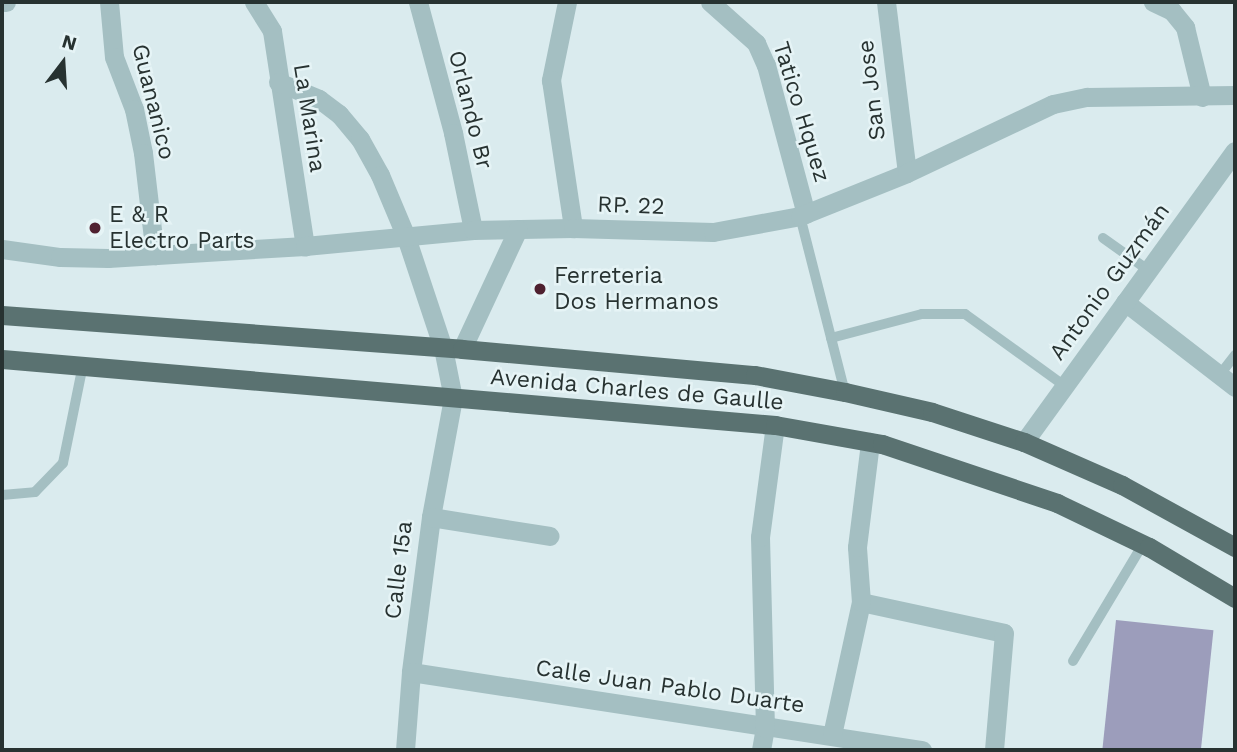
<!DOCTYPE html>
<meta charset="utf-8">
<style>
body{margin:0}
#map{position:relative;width:1237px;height:752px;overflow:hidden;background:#daebee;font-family:"Work Sans",sans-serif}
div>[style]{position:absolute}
.green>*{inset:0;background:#9c9dbb;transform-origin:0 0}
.service>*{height:10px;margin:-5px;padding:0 5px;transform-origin:5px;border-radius:5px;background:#a4bfc2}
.minor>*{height:19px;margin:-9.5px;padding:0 9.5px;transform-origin:9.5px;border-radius:9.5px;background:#a4bfc2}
.primary>*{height:19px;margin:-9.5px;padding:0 9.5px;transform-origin:9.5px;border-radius:9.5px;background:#5a7271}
.dots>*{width:19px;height:19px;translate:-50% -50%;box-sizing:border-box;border:4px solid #e6f4f6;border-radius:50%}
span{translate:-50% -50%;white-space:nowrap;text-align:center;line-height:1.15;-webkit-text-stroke:5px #e6f4f6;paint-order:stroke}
.street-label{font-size:23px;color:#273231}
.poi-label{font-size:23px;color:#273231}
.left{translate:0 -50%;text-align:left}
.frame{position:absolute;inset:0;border:4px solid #273231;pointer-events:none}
.north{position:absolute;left:28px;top:28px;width:70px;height:70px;-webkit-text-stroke:5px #e6f4f6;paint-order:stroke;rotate:17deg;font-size:19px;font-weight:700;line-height:28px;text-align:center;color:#273231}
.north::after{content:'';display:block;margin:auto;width:24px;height:32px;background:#273231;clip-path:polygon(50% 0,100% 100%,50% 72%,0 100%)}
</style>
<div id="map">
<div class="green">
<div style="left:1116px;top:620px;width:98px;height:131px;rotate:6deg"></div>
</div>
<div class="service">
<div style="left:800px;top:216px;width:182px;rotate:75.7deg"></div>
<div style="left:1103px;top:238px;width:55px;rotate:35.4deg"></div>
<div style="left:831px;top:338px;width:94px;rotate:-14.8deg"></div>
<div style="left:922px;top:314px;width:43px"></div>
<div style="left:965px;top:314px;width:123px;rotate:35.8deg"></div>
<div style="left:1218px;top:377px;width:28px;rotate:-52deg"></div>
<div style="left:2px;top:495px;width:33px;rotate:-5deg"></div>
<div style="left:35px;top:492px;width:40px;rotate:-46deg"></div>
<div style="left:63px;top:463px;width:100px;rotate:-78.5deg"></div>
<div style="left:1073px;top:661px;width:136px;rotate:-59.1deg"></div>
</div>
<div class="minor">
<div style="left:2px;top:2px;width:4px"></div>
<div style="left:109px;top:2px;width:55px;rotate:84.8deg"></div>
<div style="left:114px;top:57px;width:56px;rotate:69deg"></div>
<div style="left:134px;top:109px;width:45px;rotate:78.4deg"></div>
<div style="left:143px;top:153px;width:103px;rotate:83.3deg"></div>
<div style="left:254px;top:2px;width:34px;rotate:58deg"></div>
<div style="left:272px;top:31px;width:218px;rotate:81.3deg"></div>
<div style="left:418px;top:2px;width:136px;rotate:75deg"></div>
<div style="left:453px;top:133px;width:99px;rotate:78.3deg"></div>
<div style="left:567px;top:2px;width:80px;rotate:101.6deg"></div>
<div style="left:551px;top:80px;width:150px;rotate:81.5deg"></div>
<div style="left:710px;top:2px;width:62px;rotate:41.7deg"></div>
<div style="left:756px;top:43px;width:24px;rotate:66deg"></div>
<div style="left:766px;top:65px;width:154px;rotate:75deg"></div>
<div style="left:886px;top:2px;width:172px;rotate:83deg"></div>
<div style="left:1153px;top:2px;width:21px;rotate:25deg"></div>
<div style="left:1172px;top:11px;width:21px;rotate:51deg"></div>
<div style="left:1185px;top:27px;width:72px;rotate:76.3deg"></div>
<div style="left:278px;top:82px;width:44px;rotate:22.5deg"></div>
<div style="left:319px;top:99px;width:25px;rotate:37deg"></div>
<div style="left:339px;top:114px;width:33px;rotate:50deg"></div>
<div style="left:360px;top:139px;width:41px;rotate:60.9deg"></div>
<div style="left:380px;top:175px;width:67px;rotate:67.2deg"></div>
<div style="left:406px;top:237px;width:117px;rotate:71.6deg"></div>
<div style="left:443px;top:348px;width:51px;rotate:78.7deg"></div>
<div style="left:453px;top:398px;width:121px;rotate:100.5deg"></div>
<div style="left:431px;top:517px;width:156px;rotate:97.4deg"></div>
<div style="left:411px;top:672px;width:78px;rotate:94.4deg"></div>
<div style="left:2px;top:249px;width:59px;rotate:7.9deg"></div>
<div style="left:60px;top:257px;width:48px;rotate:1.2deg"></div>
<div style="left:108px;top:258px;width:197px;rotate:-3.5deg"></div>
<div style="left:305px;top:246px;width:169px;rotate:-5.4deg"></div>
<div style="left:473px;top:230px;width:100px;rotate:-1.1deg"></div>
<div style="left:573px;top:228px;width:140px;rotate:1.6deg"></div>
<div style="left:713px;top:232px;width:88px;rotate:-10.4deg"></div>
<div style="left:800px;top:216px;width:115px;rotate:-21.9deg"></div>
<div style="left:907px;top:173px;width:161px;rotate:-25.3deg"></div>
<div style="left:1053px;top:104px;width:35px;rotate:-12deg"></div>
<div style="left:1087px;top:97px;width:148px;rotate:-0.8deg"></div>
<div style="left:1125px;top:302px;width:139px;rotate:37.7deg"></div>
<div style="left:462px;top:349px;width:132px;rotate:-65deg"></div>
<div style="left:1024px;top:442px;width:359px;rotate:-54.1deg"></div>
<div style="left:431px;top:517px;width:120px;rotate:9.1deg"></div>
<div style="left:861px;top:602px;width:146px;rotate:12.2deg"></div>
<div style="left:1004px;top:633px;width:117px;rotate:94.9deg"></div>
<div style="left:411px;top:672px;width:517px;rotate:8.68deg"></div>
<div style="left:832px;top:735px;width:136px;rotate:-77.7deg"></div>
<div style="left:861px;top:602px;width:55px;rotate:-94.2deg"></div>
<div style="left:857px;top:547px;width:106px;rotate:-82.9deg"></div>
<div style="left:761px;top:750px;width:22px;rotate:-80deg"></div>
<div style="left:765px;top:728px;width:191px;rotate:-91.5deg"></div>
<div style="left:760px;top:537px;width:113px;rotate:-82.4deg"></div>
</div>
<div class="primary">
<div style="left:2px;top:315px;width:461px;rotate:4.2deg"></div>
<div style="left:462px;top:349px;width:294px;rotate:5.1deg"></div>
<div style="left:755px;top:375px;width:92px;rotate:10.7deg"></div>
<div style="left:845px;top:392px;width:89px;rotate:12.9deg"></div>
<div style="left:932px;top:412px;width:97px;rotate:18.1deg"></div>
<div style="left:1024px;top:442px;width:107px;rotate:23.7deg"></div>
<div style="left:1122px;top:485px;width:129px;rotate:28.8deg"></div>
<div style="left:2px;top:359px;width:776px;rotate:4.88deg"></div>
<div style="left:775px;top:425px;width:109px;rotate:10.1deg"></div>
<div style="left:882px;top:444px;width:185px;rotate:18.6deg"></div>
<div style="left:1057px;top:503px;width:102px;rotate:25.6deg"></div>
<div style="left:1149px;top:547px;width:100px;rotate:30.7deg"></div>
</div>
<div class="dots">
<div style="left:95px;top:228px;background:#4f2130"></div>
<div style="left:540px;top:289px;background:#4f2130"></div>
</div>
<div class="street-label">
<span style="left:872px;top:90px;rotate:-97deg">San Jose</span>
<span style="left:153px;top:102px;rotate:76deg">Guananico</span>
<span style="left:470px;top:110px;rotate:76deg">Orlando Br</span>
<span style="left:801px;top:112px;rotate:73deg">Tatico Hquez</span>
<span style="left:309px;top:118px;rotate:81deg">La Marina</span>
<span style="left:631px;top:206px;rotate:2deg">RP. 22</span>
<span style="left:1110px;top:282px;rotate:-54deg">Antonio Guzmán</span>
<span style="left:637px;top:390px;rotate:5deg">Avenida Charles de Gaulle</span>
<span style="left:399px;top:570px;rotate:-83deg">Calle 15a</span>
<span style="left:670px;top:687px;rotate:8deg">Calle Juan Pablo Duarte</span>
</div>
<div class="poi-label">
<span class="left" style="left:109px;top:228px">E &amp; R<br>Electro Parts</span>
<span class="left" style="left:554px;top:289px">Ferreteria<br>Dos Hermanos</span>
</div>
<div class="frame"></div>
<div class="north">N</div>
</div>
